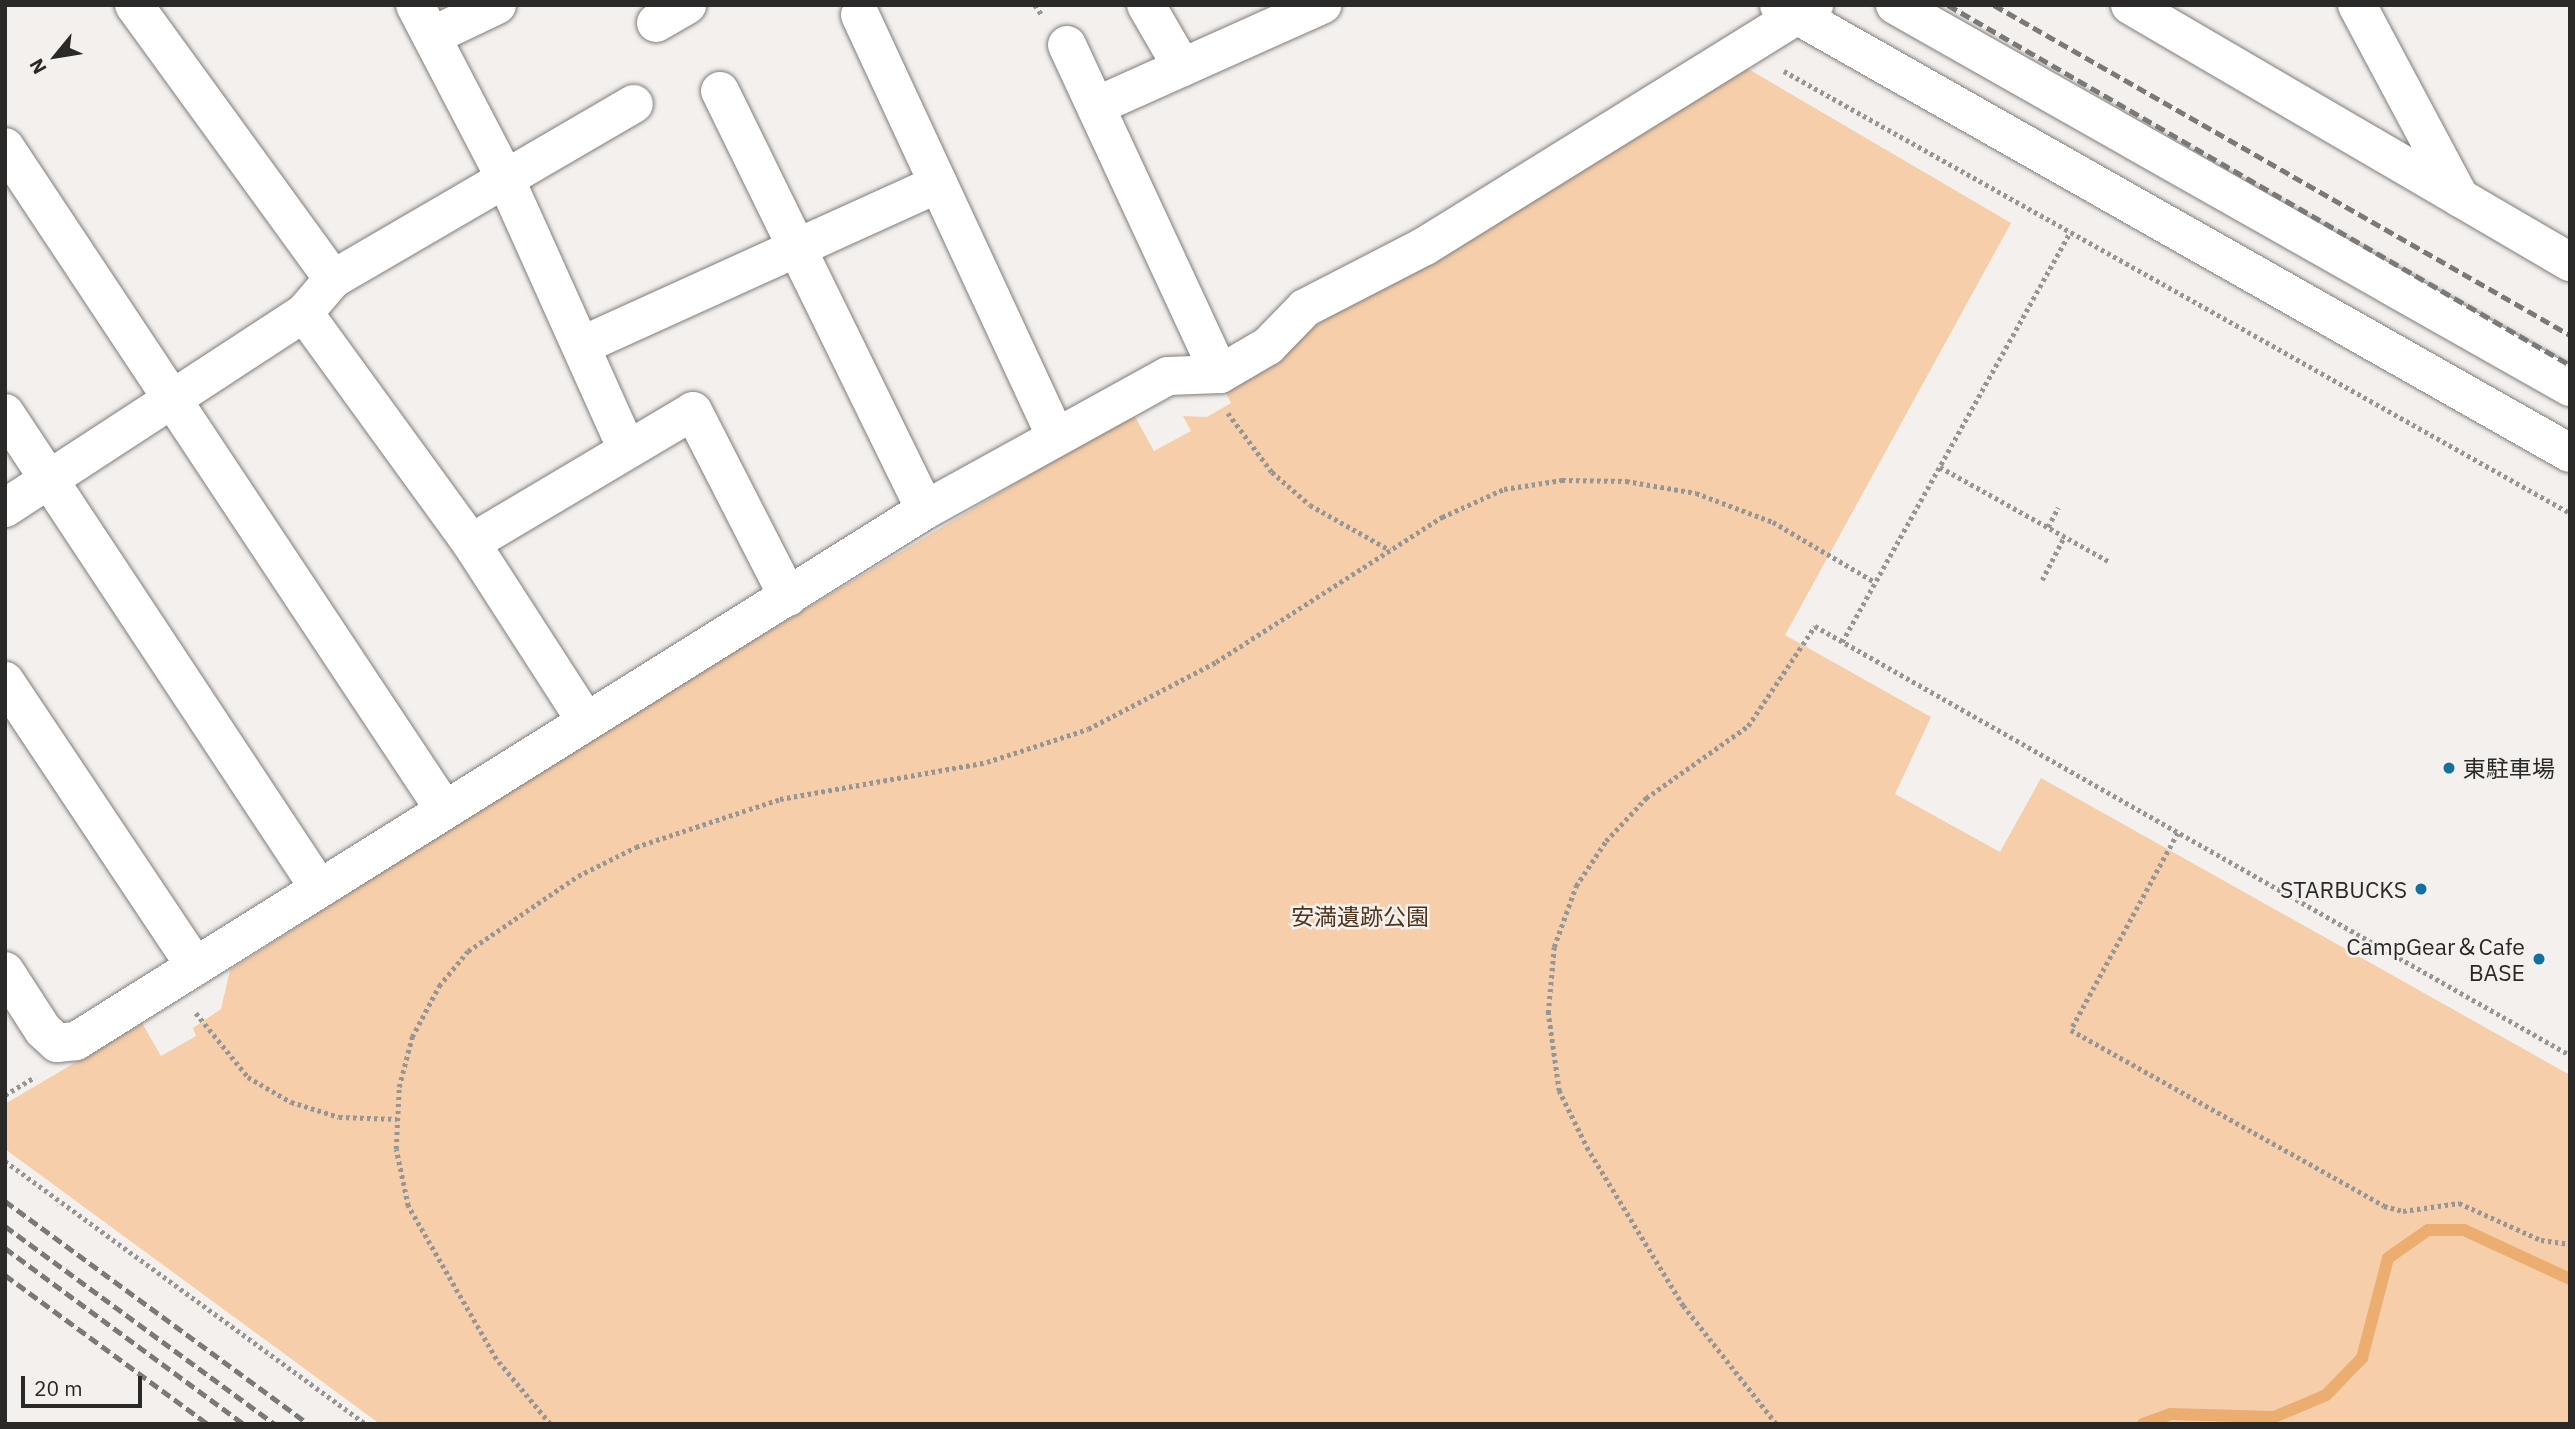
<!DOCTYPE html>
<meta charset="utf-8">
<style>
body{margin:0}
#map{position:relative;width:2575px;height:1429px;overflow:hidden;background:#f3f0ed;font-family:"IBM Plex Sans","Noto Sans JP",sans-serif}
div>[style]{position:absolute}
.green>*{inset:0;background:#f6ceaa}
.stream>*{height:12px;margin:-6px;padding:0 6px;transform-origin:6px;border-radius:6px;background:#ecad71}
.path>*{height:4.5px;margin-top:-2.25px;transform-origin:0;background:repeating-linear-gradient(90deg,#989694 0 3.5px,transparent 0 7px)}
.roads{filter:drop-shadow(0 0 2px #807d7b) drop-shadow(0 0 2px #807d7b)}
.minor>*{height:38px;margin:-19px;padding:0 19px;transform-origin:19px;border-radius:19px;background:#fff}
.tertiary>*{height:38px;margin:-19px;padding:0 19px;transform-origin:19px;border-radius:19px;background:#fff}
.rail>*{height:5px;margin-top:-2.5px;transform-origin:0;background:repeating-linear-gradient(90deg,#7b7977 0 10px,transparent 0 15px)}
.dots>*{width:19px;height:19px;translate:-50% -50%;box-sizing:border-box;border:4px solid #f3f0ed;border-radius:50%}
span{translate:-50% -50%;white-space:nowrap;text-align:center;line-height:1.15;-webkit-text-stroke:5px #f3f0ed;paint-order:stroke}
.poi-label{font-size:23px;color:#2a2928}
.left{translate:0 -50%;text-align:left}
.right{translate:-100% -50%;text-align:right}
.park-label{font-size:23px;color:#4e331a}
.frame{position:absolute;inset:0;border:7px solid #2a2928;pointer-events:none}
.north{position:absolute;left:21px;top:21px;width:70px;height:70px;-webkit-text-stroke:5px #f3f0ed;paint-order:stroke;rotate:240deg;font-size:19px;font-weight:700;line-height:28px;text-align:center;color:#2a2928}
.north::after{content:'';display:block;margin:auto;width:24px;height:32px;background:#2a2928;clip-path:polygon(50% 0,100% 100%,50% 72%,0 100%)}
.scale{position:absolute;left:21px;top:1376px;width:121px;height:32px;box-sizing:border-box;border:4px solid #2a2928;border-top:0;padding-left:9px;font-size:21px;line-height:24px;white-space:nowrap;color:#2a2928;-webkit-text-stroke:5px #f3f0ed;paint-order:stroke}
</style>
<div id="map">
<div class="green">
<div style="clip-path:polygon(1738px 63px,2011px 223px,1785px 635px,1931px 717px,1895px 794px,2000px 852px,2041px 778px,2570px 1075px,2570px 1424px,380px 1424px,5px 1149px,5px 1104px,142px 1023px,161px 1056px,196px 1036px,193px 1028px,221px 1009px,230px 970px,578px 745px,1133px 413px,1154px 451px,1191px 431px,1183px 416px,1207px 417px,1231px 403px,1221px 384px)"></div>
</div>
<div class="stream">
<div style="left:2143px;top:1424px;width:29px;rotate:-20deg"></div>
<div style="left:2170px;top:1414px;width:104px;rotate:1.7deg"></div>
<div style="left:2274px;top:1417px;width:56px;rotate:-22.9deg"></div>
<div style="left:2326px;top:1395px;width:52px;rotate:-45.8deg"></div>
<div style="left:2362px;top:1358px;width:103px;rotate:-75.4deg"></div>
<div style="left:2388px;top:1258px;width:49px;rotate:-35deg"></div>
<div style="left:2428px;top:1230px;width:36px"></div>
<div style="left:2464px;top:1230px;width:117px;rotate:24.8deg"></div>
</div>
<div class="path">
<div style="left:1035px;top:5px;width:12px;rotate:55deg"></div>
<div style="left:1784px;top:71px;width:902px;rotate:29.35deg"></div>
<div style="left:1228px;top:413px;width:74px;rotate:53.3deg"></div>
<div style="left:1272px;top:472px;width:50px;rotate:41deg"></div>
<div style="left:1310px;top:505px;width:92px;rotate:29.4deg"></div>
<div style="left:1940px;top:467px;width:195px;rotate:29.2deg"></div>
<div style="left:2048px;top:527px;width:22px;rotate:-63deg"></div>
<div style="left:2042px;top:580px;width:48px;rotate:-62.9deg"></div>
<div style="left:1842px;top:642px;width:469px;rotate:-60.9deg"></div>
<div style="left:2178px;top:833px;width:224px;rotate:118.5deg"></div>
<div style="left:2071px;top:1030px;width:359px;rotate:29.3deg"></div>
<div style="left:2384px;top:1206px;width:20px;rotate:15deg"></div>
<div style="left:2403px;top:1211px;width:57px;rotate:-8.1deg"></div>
<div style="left:2459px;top:1203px;width:90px;rotate:24.3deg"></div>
<div style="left:2541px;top:1240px;width:29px;rotate:8deg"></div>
<div style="left:196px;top:1013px;width:82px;rotate:50.9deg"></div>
<div style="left:248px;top:1077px;width:50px;rotate:30.2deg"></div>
<div style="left:291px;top:1102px;width:50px;rotate:17.4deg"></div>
<div style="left:339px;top:1117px;width:58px;rotate:2deg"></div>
<div style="left:5px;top:1095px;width:35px;rotate:-31deg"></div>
<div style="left:5px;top:1161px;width:447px;rotate:36.1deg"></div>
<div style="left:550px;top:1424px;width:85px;rotate:-129.7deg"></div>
<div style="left:496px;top:1359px;width:177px;rotate:-119.9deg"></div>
<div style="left:408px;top:1206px;width:58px;rotate:-101.9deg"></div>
<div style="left:396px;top:1149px;width:62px;rotate:-87.2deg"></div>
<div style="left:399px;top:1087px;width:52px;rotate:-75.4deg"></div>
<div style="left:412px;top:1037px;width:58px;rotate:-62.1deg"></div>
<div style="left:439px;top:986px;width:45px;rotate:-50.4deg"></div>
<div style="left:468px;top:951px;width:133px;rotate:-34.3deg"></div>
<div style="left:578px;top:876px;width:65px;rotate:-26.6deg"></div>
<div style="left:636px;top:847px;width:152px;rotate:-18.4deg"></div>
<div style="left:780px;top:799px;width:210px;rotate:-10.1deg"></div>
<div style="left:987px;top:762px;width:106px;rotate:-18.1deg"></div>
<div style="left:1088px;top:729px;width:144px;rotate:-27.6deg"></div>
<div style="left:1216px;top:662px;width:269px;rotate:-32.7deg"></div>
<div style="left:1442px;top:517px;width:68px;rotate:-24.3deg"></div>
<div style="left:1504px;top:489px;width:59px;rotate:-8.8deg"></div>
<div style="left:1562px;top:480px;width:64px;rotate:0.9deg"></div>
<div style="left:1626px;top:481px;width:71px;rotate:9.7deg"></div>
<div style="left:1696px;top:493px;width:82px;rotate:20.6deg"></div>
<div style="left:1773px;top:522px;width:118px;rotate:30.5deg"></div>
<div style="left:1776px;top:1424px;width:150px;rotate:-128.2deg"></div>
<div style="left:1683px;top:1306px;width:183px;rotate:-121.3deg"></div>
<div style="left:1588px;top:1150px;width:66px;rotate:-116.2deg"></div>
<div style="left:1559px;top:1091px;width:79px;rotate:-98deg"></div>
<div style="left:1548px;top:1013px;width:66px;rotate:-84.8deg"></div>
<div style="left:1554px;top:947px;width:65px;rotate:-70.2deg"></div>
<div style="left:1576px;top:886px;width:54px;rotate:-56.3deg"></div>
<div style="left:1606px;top:841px;width:59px;rotate:-47.1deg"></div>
<div style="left:1646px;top:798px;width:125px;rotate:-35.2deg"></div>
<div style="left:1748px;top:726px;width:120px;rotate:-56.2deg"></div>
<div style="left:1815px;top:626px;width:868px;rotate:29.61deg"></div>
</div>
<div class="roads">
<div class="minor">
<div style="left:134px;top:5px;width:339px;rotate:54deg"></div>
<div style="left:415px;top:5px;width:195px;rotate:62.5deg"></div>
<div style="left:505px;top:178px;width:297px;rotate:65.8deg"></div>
<div style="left:1146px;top:5px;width:72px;rotate:59.9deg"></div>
<div style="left:1895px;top:5px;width:776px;rotate:29.51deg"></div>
<div style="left:2130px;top:5px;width:510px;rotate:30.29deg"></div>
<div style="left:2357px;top:5px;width:219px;rotate:61.9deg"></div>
<div style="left:860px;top:15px;width:464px;rotate:65.1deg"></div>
<div style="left:656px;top:23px;width:36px;rotate:-30deg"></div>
<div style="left:432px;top:36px;width:72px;rotate:-25.5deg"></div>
<div style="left:1067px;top:45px;width:363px;rotate:65.1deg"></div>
<div style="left:720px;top:91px;width:466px;rotate:63.9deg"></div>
<div style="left:1096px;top:106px;width:248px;rotate:-24.1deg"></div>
<div style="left:5px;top:147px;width:794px;rotate:56.45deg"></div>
<div style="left:304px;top:313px;width:284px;rotate:54deg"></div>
<div style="left:471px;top:543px;width:211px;rotate:57.2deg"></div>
<div style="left:585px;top:344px;width:388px;rotate:-24.4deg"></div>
<div style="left:5px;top:413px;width:569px;rotate:56.53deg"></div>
<div style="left:5px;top:508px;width:357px;rotate:-33.1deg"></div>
<div style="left:304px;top:313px;width:45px;rotate:-49.5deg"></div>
<div style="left:333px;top:279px;width:348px;rotate:-30.2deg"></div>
<div style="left:471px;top:543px;width:258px;rotate:-30.7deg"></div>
<div style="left:693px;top:411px;width:209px;rotate:62.9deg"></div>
<div style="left:5px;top:681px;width:343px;rotate:56.3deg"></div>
<div style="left:5px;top:971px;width:70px;rotate:57.2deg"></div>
<div style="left:43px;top:1030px;width:19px;rotate:43deg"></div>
<div style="left:57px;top:1043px;width:19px;rotate:-6deg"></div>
<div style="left:76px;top:1041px;width:1001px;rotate:-32.02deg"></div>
<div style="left:925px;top:510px;width:277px;rotate:-28.9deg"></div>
<div style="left:1168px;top:376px;width:52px;rotate:-2.2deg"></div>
<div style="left:1220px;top:374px;width:56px;rotate:-30.3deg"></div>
<div style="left:1268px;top:346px;width:53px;rotate:-45.8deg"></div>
<div style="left:1305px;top:308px;width:135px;rotate:-27.3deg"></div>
<div style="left:1425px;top:246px;width:458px;rotate:-31.8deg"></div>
</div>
<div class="tertiary">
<div style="left:1779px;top:5px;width:909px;rotate:29.53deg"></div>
</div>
</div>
<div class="rail">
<div style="left:1948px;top:5px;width:719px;rotate:30.06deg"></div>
<div style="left:1994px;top:5px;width:664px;rotate:29.81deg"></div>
<div style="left:5px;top:1201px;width:377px;rotate:36.3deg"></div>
<div style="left:5px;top:1226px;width:335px;rotate:36.3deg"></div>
<div style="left:5px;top:1248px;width:297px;rotate:36.4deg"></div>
<div style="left:5px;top:1275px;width:252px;rotate:36.3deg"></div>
</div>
<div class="dots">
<div style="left:2449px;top:768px;background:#14709e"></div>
<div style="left:2421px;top:889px;background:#14709e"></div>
<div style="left:2539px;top:959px;background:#14709e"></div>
</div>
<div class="poi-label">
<span class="left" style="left:2463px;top:768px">東駐車場</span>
<span class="right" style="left:2407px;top:889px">STARBUCKS</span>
<span class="right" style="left:2525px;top:959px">CampGear＆Cafe<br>BASE</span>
</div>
<div class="park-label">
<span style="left:1360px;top:916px">安満遺跡公園</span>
</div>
<div class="frame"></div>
<div class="north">N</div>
<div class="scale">20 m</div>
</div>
